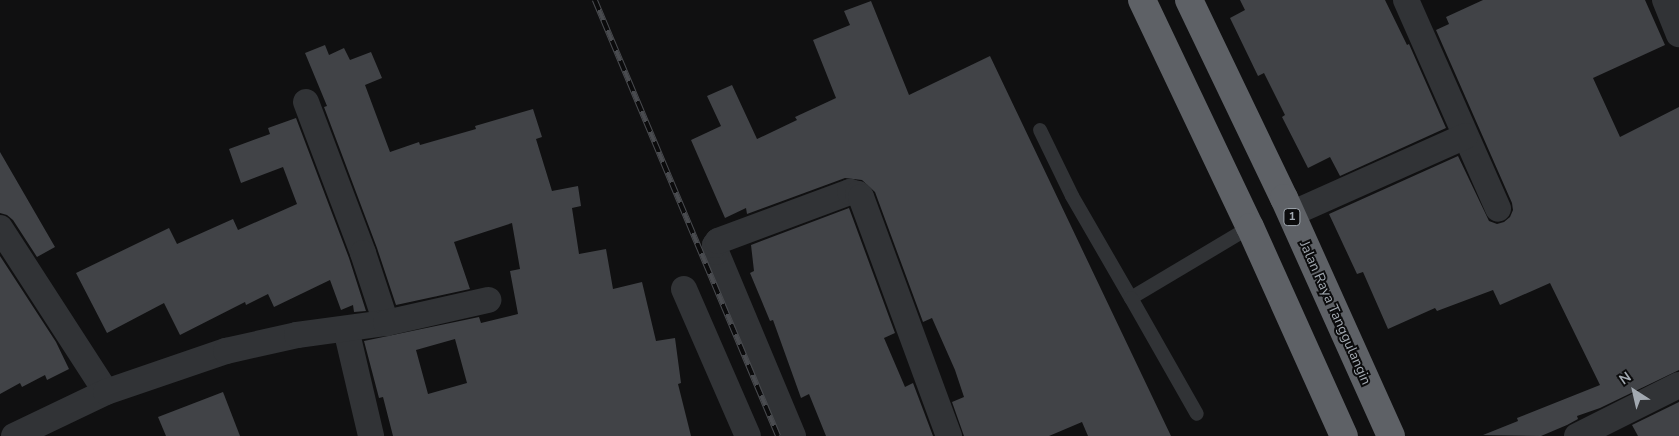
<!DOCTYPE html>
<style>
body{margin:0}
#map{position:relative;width:1679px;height:436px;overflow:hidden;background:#101011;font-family:"Nunito Sans",sans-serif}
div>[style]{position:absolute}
.building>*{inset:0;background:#414347}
.lane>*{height:14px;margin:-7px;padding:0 7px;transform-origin:7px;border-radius:7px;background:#313336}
.street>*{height:26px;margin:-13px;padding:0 13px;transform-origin:13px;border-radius:13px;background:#313336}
.highway>*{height:28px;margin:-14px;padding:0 14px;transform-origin:14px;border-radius:14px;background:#5e6166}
.rail>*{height:5.5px;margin-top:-2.75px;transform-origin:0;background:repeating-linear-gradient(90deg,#0b0b0c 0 11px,#494b4f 0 22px);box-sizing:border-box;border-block:1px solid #494b4f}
span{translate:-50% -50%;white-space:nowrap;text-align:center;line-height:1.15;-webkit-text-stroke:4px #0b0b0c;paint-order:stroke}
.shield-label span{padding:1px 4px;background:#0b0b0c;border:1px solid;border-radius:4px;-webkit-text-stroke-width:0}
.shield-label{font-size:12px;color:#a2a9b1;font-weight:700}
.street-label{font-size:14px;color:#a2a9b1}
.north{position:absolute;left:1609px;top:366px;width:50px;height:50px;-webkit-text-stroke:4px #0b0b0c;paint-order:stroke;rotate:325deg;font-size:14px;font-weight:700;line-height:20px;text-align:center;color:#a2a9b1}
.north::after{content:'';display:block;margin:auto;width:18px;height:22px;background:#a2a9b1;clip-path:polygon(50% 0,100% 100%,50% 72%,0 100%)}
</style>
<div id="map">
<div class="building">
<div style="clip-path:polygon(1240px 0,1385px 0,1407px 45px,1409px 44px,1446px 128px,1340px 176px,1330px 157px,1308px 168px,1282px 117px,1285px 115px,1264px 73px,1258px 76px,1230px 18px,1245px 10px)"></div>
<div style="clip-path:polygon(1483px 0,1645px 0,1665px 45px,1593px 78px,1620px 137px,1679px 107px,1679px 370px,1600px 408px,1577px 416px,1578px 419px,1567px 425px,1541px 436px,1483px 435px,1518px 421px,1517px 418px,1600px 385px,1550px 283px,1500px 305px,1493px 290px,1437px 311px,1435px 308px,1388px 329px,1363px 272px,1357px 274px,1329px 214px,1458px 156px,1489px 221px,1497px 224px,1504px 222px,1510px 217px,1513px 210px,1512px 203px,1436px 30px,1449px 24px,1446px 17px)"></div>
<div style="clip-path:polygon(871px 1px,909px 95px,990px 56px,1171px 436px,1088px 436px,1082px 422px,1049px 436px,964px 436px,952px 402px,964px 397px,955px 370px,932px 318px,923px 322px,875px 192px,862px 180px,845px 178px,747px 214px,746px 208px,725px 218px,691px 140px,721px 126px,707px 96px,732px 85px,757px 139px,797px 120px,795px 117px,836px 98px,813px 40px,850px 25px,844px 11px)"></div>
<div style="clip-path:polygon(evenodd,325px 45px,329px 55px,344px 48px,350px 60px,371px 52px,382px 78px,365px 85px,390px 152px,419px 142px,420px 145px,476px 129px,475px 126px,533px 109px,542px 137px,536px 139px,552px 191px,578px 186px,581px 206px,572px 208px,579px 254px,606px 249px,613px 289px,642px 282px,656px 341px,675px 338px,681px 383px,678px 384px,691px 436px,393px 436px,383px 397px,379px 398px,364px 341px,479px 317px,481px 323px,518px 314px,510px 271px,520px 269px,512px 223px,454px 242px,470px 289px,396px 305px,377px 248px,324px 107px,327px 106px,305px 53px,325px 45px,455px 339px,467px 383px,428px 394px,416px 350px,455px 339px)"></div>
<div style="clip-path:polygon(296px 118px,349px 258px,366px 311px,354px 312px,353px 305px,341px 310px,330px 280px,274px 307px,268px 294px,246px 305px,245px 302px,180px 335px,164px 303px,107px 333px,76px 273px,169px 228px,177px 244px,233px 219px,238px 230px,297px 204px,283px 167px,241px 183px,229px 149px,270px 134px,268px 128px)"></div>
<div style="clip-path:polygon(0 152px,55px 247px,37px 257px,13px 220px,7px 215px,0 213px)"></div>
<div style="clip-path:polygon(849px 208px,895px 333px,884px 338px,905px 387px,913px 383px,933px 436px,826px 436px,809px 394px,801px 398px,773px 320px,770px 321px,750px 273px,754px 271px,751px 245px)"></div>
<div style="clip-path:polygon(0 256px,56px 342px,69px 369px,47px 380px,45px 375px,22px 387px,20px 383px,0 394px)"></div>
<div style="clip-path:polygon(223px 392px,240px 436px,166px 436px,158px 417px)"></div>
<div style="clip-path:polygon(1679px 402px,1679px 436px,1638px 436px,1632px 425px)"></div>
</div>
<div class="lane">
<div style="left:1040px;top:130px;width:73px;rotate:64.1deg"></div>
<div style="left:1072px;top:196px;width:118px;rotate:60deg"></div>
<div style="left:1131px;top:298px;width:139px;rotate:-30.8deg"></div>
<div style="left:1131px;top:298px;width:133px;rotate:60.4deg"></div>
</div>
<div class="street">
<div style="left:1406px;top:0;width:228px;rotate:66.2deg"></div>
<div style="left:1665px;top:0;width:37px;rotate:68deg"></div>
<div style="left:306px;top:102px;width:161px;rotate:69.3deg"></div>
<div style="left:363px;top:253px;width:74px;rotate:71.8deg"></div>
<div style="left:1291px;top:214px;width:191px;rotate:-24.1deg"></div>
<div style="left:0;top:228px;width:195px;rotate:57.1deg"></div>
<div style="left:684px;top:289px;width:160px;rotate:66.5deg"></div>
<div style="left:346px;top:329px;width:110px;rotate:76.8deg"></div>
<div style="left:14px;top:436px;width:102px;rotate:-25.6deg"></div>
<div style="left:106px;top:392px;width:127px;rotate:-18.9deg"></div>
<div style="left:226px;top:351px;width:73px;rotate:-12.7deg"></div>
<div style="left:297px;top:335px;width:90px;rotate:-7.7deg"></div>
<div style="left:386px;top:323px;width:105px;rotate:-12.7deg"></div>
<div style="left:793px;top:436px;width:199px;rotate:-112.7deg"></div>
<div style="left:716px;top:252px;width:7px;rotate:-98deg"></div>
<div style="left:715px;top:245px;width:5px;rotate:-53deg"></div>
<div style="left:718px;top:241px;width:141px;rotate:-20.4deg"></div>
<div style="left:850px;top:192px;width:8px;rotate:14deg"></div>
<div style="left:858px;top:194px;width:4px;rotate:45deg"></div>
<div style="left:861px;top:197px;width:255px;rotate:69.8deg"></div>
<div style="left:1577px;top:436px;width:114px;rotate:-26.6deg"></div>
</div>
<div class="highway">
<div style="left:1142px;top:0;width:251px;rotate:64.6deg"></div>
<div style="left:1250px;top:227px;width:229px;rotate:65.8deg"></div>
<div style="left:1189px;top:0;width:220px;rotate:64.4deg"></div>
<div style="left:1284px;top:198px;width:261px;rotate:65.8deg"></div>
</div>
<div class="rail">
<div style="left:595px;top:0;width:473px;rotate:67.2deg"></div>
</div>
<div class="shield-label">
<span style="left:1292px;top:217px">1</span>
</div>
<div class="street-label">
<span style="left:1335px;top:313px;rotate:66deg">Jalan Raya Tanggulangin</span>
</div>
<div class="north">N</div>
</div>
